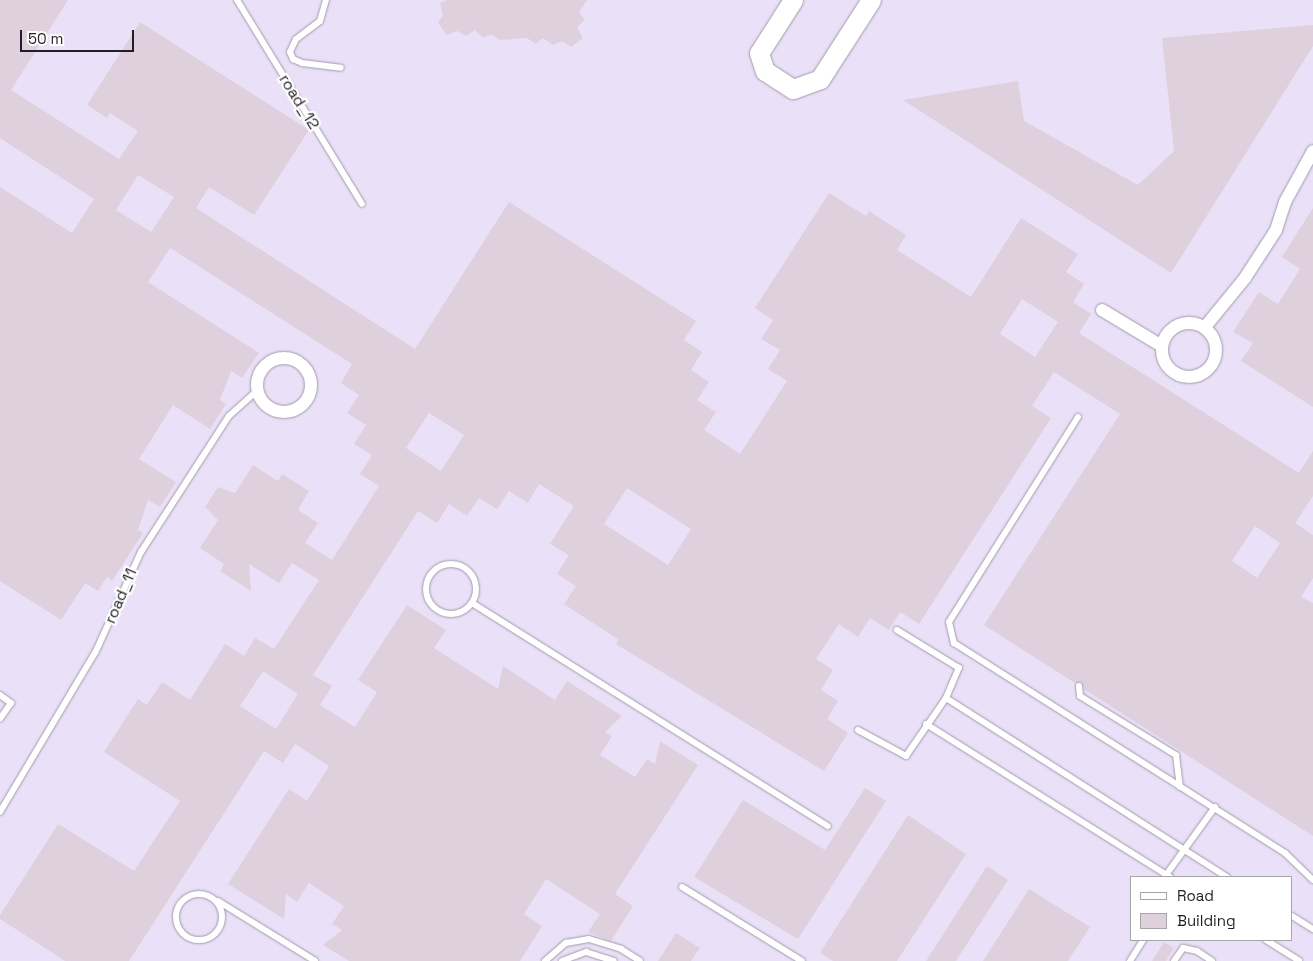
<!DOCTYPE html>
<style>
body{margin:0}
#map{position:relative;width:1313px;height:961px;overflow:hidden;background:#f4edfe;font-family:"Space Grotesk",sans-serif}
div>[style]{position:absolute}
.built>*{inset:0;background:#eae0f8}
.building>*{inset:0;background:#dfd0dd}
.roads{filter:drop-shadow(0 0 1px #a29bab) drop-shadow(0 0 1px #a29bab)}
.lane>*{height:6px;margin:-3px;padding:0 3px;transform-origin:3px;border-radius:3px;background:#fff}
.lane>.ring{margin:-3px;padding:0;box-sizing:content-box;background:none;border:6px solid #fff;border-radius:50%}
.street>*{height:12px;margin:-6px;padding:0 6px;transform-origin:6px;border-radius:6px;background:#fff}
.street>.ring{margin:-6px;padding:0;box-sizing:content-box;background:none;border:12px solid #fff;border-radius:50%}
.secondary>*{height:19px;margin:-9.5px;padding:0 9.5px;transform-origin:9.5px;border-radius:9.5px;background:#fff}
span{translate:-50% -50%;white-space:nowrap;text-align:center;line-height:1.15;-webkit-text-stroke:4.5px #fff;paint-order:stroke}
.street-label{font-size:16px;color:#211f25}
.legend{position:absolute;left:1130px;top:876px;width:162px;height:65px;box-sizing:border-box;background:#fff;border:1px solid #a6a5a8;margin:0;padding:6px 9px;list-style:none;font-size:15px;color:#211f25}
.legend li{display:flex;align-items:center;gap:10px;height:25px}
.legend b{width:25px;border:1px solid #a6a5a8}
.scale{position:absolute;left:20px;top:30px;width:114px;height:22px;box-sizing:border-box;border:2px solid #211f25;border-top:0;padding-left:6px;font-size:15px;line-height:18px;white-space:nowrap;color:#211f25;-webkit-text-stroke:4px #fff;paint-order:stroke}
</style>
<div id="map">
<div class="built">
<div style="clip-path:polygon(evenodd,0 0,1313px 0,1313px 961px,0 961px,0 0,1132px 877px,1292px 877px,1292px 940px,1132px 940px,1132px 877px)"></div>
</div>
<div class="building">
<div style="clip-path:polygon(evenodd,0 0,68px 0,11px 90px,119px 159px,138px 131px,110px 113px,107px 118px,87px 105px,140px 22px,309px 130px,254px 215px,209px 187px,196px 208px,415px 349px,509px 202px,696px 321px,684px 340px,702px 352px,691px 370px,709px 382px,697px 400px,716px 412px,704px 430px,740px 454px,787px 381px,768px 369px,780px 350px,761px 339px,773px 320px,755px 308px,829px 193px,866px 216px,869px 211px,906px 235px,897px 250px,971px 297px,1021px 218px,1078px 254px,1066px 272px,1084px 284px,1073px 302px,1091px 314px,1079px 333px,1299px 473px,1313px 451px,1313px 496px,1295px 523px,1313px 535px,1313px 578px,1301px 597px,1313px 603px,1313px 836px,1084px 689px,1081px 682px,1075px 683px,984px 625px,1120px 414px,1054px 372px,1032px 406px,1051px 418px,919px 624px,900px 612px,889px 630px,870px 618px,858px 637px,839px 624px,816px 659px,833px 670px,821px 690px,838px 701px,827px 719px,848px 733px,824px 771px,616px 644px,619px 640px,564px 604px,576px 586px,557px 574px,569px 555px,550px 544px,574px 506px,539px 484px,528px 503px,509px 491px,497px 509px,479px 498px,467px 516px,449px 504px,437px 523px,418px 511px,313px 675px,332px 686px,320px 705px,355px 727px,377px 692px,358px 680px,407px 605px,446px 630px,434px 648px,498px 689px,503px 666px,555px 700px,567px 681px,622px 716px,605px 732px,612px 736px,600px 755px,635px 777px,647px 759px,655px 764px,660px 741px,698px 765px,615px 894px,633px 906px,611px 941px,588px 932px,600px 914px,546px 879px,524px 914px,542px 926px,520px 961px,349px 961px,323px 945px,342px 930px,332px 924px,344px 906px,309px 883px,297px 902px,286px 894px,284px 919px,228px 884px,289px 789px,307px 801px,329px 766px,295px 744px,283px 763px,264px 751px,129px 961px,65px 961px,0 919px,0 915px,58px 824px,134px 871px,180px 801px,104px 752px,138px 699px,147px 705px,162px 682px,190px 700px,225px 644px,244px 656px,255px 638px,274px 649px,319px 580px,292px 563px,279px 583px,249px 564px,251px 591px,220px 571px,224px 564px,200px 548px,218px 520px,205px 507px,218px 487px,235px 493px,253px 465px,278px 481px,282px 474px,309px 491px,298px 510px,318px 523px,305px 543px,332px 560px,379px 486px,360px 474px,372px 455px,354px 444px,366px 425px,347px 413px,359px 395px,341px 383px,352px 364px,170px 248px,148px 282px,259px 353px,242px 378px,231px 371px,220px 400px,226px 404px,210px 429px,173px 405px,139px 459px,176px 482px,160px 507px,148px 500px,138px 530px,143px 533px,112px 581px,107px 577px,98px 591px,85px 583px,61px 620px,0 581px,0 187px,72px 233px,94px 199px,0 138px,0 0,138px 175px,174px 197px,151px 232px,116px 210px,138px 175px,0 0,1022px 299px,1058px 322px,1035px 357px,1000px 334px,1022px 299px,0 0,429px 413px,464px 435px,441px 471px,406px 448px,429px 413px,0 0,627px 488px,691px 529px,668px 565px,604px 524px,627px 488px,0 0,1255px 526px,1280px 543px,1257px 578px,1232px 561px,1255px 526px,0 0,263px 671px,298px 694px,276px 729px,240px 706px,263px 671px)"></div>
<div style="clip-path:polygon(447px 0,587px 0,579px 12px,585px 20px,577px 27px,583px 38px,571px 47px,562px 41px,553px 45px,543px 38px,536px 44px,527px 38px,500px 40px,491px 34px,483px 38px,475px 30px,466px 36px,457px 31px,447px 35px,438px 23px,443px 15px,440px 3px)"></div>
<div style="clip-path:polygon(1313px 25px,1313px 46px,1171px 273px,903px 100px,1018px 81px,1024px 121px,1138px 185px,1174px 151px,1162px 38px)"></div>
<div style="clip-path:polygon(1313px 208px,1313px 407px,1241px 361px,1253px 343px,1233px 332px,1259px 292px,1278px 304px,1300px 269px,1282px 257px)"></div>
<div style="clip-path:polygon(865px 788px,886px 801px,798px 939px,694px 877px,743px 800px,825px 850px)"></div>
<div style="clip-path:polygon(908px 815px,966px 854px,897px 961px,833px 961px,820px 953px)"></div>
<div style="clip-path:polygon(987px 866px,1008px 880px,956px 961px,926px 961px)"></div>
<div style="clip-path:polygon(1029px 889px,1090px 927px,1068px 961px,983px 961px)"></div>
<div style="clip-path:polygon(676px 933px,700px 948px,691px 961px,658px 961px)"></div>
<div style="clip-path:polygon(1164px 942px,1174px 948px,1166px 961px,1152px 961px)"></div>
</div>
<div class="roads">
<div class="lane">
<div style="left:237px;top:0;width:239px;rotate:58.5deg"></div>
<div style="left:326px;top:0;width:22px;rotate:106deg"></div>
<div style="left:320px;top:21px;width:30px;rotate:143deg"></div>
<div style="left:296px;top:39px;width:14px;rotate:115deg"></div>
<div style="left:290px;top:52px;width:8px;rotate:67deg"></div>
<div style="left:293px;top:59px;width:10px;rotate:24deg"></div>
<div style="left:302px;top:63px;width:39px;rotate:7deg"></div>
<div style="left:1078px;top:417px;width:242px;rotate:122.2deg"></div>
<div style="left:949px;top:622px;width:22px;rotate:77deg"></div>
<div style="left:954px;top:643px;width:392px;rotate:32.4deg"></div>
<div style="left:1285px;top:853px;width:39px;rotate:44deg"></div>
<div class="ring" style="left:426px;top:564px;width:44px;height:44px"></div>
<div style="left:472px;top:603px;width:420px;rotate:32.1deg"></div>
<div style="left:1079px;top:686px;width:10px;rotate:84deg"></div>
<div style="left:1080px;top:696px;width:113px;rotate:31.6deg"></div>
<div style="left:1176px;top:755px;width:32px;rotate:83deg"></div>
<div style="left:0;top:695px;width:14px;rotate:36deg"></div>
<div style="left:11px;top:703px;width:19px;rotate:125deg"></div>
<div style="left:946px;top:698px;width:333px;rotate:32.5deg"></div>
<div style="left:926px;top:724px;width:288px;rotate:32.1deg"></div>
<div style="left:858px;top:730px;width:55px;rotate:28.4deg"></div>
<div style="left:906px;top:756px;width:70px;rotate:-55.4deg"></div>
<div style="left:946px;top:698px;width:33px;rotate:-67deg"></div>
<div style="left:959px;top:668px;width:73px;rotate:-148.5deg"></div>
<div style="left:0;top:812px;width:187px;rotate:-59.2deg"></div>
<div style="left:96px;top:651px;width:109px;rotate:-65.6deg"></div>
<div style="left:141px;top:552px;width:162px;rotate:-57.1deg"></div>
<div style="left:229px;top:416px;width:38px;rotate:-42deg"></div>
<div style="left:1166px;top:875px;width:84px;rotate:-54.2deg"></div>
<div style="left:682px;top:887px;width:141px;rotate:31.7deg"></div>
<div class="ring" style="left:176px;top:894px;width:40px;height:40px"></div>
<div style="left:218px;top:901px;width:114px;rotate:31.7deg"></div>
<div style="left:1292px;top:916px;width:25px;rotate:32deg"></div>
<div style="left:1266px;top:940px;width:39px;rotate:32deg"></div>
<div style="left:545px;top:961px;width:28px;rotate:-41deg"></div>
<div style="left:566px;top:943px;width:23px;rotate:-10deg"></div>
<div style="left:589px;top:939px;width:34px;rotate:17deg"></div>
<div style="left:621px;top:949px;width:22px;rotate:32deg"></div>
<div style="left:562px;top:961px;width:26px;rotate:-21deg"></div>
<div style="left:586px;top:952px;width:29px;rotate:18deg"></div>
<div style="left:1130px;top:961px;width:25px;rotate:-58deg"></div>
<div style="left:1174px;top:961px;width:16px;rotate:-55deg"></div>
<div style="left:1183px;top:948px;width:14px;rotate:12deg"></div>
<div style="left:1197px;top:951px;width:18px;rotate:34deg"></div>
</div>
<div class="street">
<div style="left:1102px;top:310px;width:70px;rotate:31deg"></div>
<div class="ring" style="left:1162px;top:323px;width:42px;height:42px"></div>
<div style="left:1205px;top:327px;width:63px;rotate:-50.8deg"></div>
<div style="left:1245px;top:278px;width:57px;rotate:-57.1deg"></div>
<div style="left:1276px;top:230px;width:29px;rotate:-72deg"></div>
<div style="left:1285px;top:202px;width:58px;rotate:-61.2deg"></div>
<div class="ring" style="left:257px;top:358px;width:42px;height:42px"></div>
</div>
<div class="secondary">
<div style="left:793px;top:0;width:63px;rotate:122.7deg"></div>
<div style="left:759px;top:53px;width:19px;rotate:72deg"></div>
<div style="left:765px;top:71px;width:33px;rotate:33deg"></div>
<div style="left:793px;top:89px;width:29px;rotate:-20deg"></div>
<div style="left:820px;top:79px;width:94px;rotate:-57.2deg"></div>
</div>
</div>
<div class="street-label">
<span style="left:299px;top:102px;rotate:58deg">road_12</span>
<span style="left:121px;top:596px;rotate:-67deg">road_11</span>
</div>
<ul class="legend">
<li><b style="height:6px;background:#fff"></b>Road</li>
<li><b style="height:14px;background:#dfd0dd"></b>Building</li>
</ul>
<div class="scale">50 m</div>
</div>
